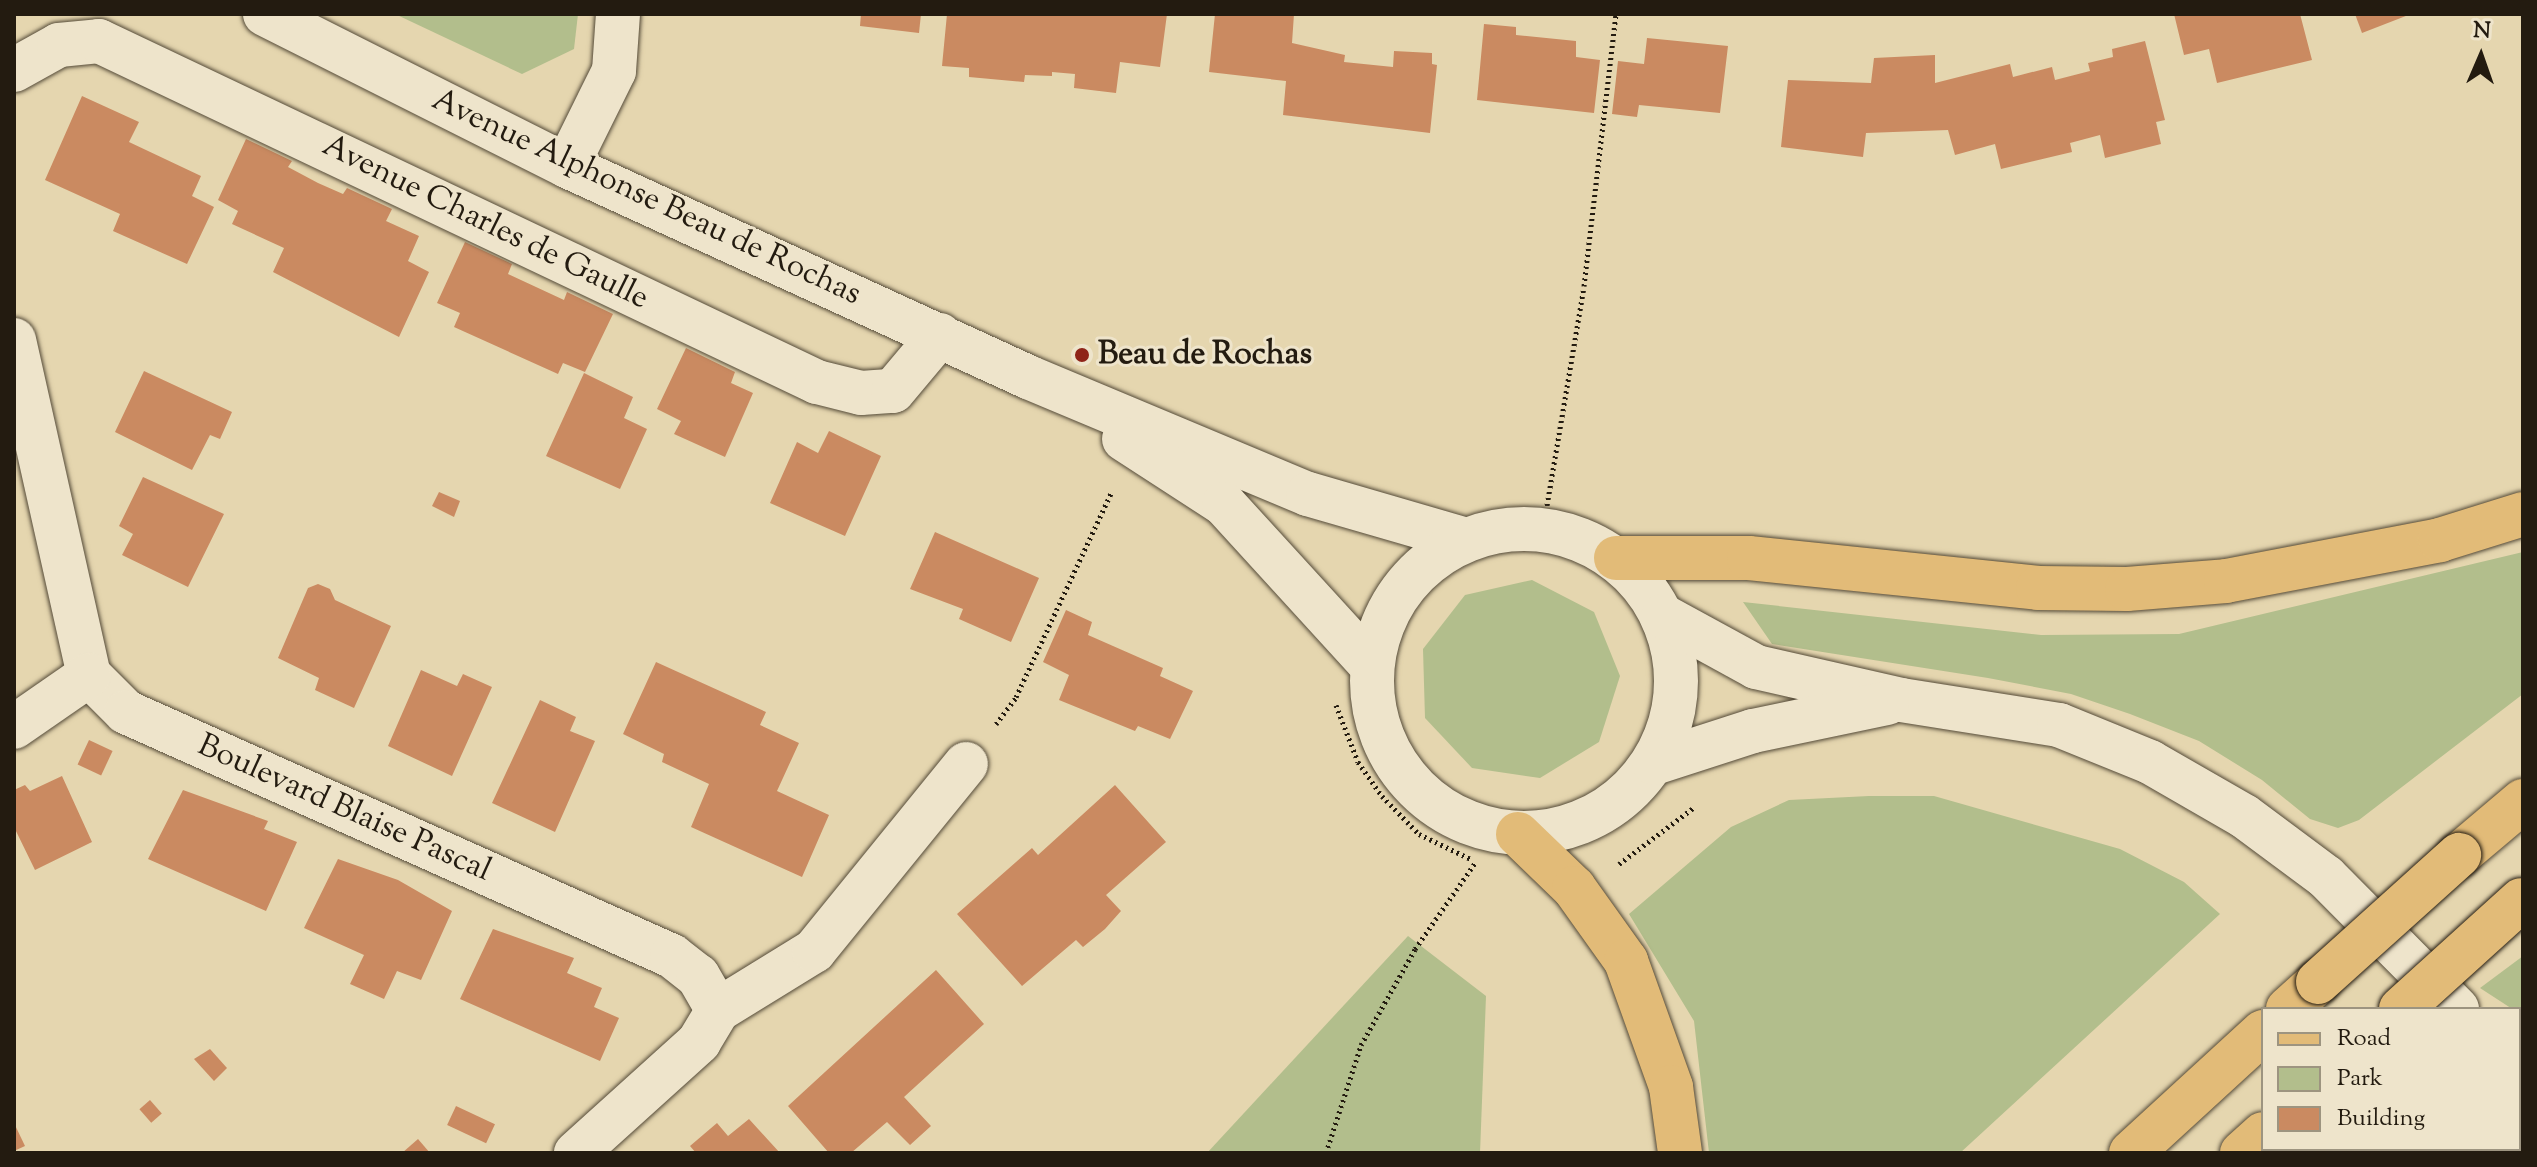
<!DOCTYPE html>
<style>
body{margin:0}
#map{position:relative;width:2537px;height:1167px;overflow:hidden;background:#e5d6af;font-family:"Sorts Mill Goudy",serif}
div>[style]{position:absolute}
.green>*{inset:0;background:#b2be8c;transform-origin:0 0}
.building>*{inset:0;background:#ca8a61;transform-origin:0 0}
.path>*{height:5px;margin-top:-2.5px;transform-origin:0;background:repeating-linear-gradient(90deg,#231b10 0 2px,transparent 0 6px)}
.roads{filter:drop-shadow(0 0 2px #544a38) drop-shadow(0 0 2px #544a38)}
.street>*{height:44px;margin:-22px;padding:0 22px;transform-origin:22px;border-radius:22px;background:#eee4cb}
.secondary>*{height:44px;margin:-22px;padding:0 22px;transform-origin:22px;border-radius:22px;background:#eee4cb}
.secondary>.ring{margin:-22px;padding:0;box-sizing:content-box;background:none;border:44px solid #eee4cb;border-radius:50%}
.primary>*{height:44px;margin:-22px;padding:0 22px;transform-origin:22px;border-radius:22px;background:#e2bb78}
.bridges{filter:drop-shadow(0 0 2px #231b10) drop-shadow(0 0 2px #231b10)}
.primary-bridge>*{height:44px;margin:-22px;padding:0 22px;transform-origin:22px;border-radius:22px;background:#e2bb78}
.dots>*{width:22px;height:22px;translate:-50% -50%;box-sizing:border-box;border:4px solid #eee4cb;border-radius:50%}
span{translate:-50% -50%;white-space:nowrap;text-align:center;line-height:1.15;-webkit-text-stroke:6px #eee4cb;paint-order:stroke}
.street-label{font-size:32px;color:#231b10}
.poi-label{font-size:32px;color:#231b10;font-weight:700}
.left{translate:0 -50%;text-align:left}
.frame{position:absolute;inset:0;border:16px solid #231b10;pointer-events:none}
.legend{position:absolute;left:2261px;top:1007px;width:260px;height:144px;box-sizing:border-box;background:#eee4cb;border:2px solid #9d9480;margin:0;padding:10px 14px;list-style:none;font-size:24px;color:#231b10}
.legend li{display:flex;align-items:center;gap:16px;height:40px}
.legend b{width:40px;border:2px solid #9d9480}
.north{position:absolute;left:2441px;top:16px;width:80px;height:80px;-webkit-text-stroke:6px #eee4cb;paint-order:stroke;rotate:2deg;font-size:22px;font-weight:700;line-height:32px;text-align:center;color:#231b10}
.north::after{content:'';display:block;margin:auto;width:28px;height:36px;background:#231b10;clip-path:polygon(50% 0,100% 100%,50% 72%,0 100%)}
</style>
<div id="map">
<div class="green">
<div style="clip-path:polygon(395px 14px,578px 14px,574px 49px,522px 74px)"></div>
<div style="clip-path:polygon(2523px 552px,2523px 694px,2359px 820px,2338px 828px,2310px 819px,2262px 780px,2199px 741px,2130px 714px,2071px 694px,1988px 678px,1772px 644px,1743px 602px,2041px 635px,2179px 634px)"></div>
<div style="clip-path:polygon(1532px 580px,1594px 612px,1620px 676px,1599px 742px,1540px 778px,1472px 768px,1425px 718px,1423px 649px,1465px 595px)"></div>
<div style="clip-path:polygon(1869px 796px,1934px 796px,2120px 849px,2184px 882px,2220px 914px,1960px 1153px,1709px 1153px,1694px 1021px,1629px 914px,1731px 827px,1789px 800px)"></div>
<div style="clip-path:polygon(1408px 936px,1486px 996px,1480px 1153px,1207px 1153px)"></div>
<div style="clip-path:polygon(2523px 956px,2523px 1016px,2480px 988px)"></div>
<div style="left:2303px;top:1149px;width:174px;height:6px"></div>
</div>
<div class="building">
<div style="clip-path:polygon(861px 14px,921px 14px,919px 33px,860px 26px)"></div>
<div style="clip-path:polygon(947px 14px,1167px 14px,1160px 67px,1120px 62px,1116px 93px,1074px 88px,1075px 74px,1052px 72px,1052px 76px,1025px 75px,1024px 82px,969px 77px,969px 68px,942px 66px)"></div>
<div style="clip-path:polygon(1215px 14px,1294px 14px,1292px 43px,1345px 55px,1344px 62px,1393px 67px,1394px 51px,1432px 53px,1432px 64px,1437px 65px,1430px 133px,1283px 115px,1286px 81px,1209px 72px)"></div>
<div style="clip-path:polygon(2174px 14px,2300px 14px,2312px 60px,2217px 83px,2209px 49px,2184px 55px)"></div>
<div style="clip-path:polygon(2355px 14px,2411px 14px,2362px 33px)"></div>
<div style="clip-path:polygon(1484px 24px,1516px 27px,1516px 35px,1576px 41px,1576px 57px,1600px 60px,1594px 113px,1477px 100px)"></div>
<div style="clip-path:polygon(1647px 38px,1728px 46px,1720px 113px,1639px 105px,1637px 117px,1612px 114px,1618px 61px,1644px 64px)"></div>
<div style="clip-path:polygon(2145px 41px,2165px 120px,2156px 122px,2161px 144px,2105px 158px,2100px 135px,2070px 143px,2072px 152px,2001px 169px,1995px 144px,1955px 155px,1948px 130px,1866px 133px,1863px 157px,1781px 147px,1788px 80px,1871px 83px,1874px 58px,1935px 55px,1935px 83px,2010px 64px,2013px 77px,2052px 67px,2055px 80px,2090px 71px,2088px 63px,2113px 57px,2112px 49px)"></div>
<div style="clip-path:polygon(82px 96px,139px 122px,129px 142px,201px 176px,192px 196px,214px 207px,187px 264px,113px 231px,120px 214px,45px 180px)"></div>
<div style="clip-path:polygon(246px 139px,292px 161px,288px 167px,318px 183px,343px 194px,347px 188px,392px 209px,386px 221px,419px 236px,408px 261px,429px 272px,399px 337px,273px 272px,284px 248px,232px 224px,238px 211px,218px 200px)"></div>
<div style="clip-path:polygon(465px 242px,512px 264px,508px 274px,564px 300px,567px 292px,613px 314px,585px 372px,563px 363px,558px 374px,454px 327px,460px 313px,437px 303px)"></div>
<div style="clip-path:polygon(686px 348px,735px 372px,731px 383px,753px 393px,725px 457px,674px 434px,681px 421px,657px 409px)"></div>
<div style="clip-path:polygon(144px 371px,232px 412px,220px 439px,210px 435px,192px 470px,115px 432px)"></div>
<div style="clip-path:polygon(584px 373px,633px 397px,624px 418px,647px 429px,620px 489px,546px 456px)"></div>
<div style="clip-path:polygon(829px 431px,881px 456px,845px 536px,770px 503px,797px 442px,818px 453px)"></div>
<div style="clip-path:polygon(143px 477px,224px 514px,188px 587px,122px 555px,133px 534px,119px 526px)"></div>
<div style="clip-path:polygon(439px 492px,460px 501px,454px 517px,432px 506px)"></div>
<div style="clip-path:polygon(935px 532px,1039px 578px,1011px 642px,959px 619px,963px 609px,910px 589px)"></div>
<div style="clip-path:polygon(318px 584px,330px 589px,335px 600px,391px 626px,354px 708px,315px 690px,319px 678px,278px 658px,308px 588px)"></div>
<div style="clip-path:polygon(1066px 610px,1092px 622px,1088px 635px,1163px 668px,1160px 676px,1193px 691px,1170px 739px,1138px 726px,1135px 731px,1059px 700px,1069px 675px,1043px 662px)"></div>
<div style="clip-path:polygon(656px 662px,766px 712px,760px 725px,799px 743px,777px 791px,829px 815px,802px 877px,691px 827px,709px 784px,662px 762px,664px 754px,623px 734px)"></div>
<div style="clip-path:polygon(421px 670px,457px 686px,463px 674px,492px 687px,452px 776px,388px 746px)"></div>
<div style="clip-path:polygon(540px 700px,576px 717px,570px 731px,595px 741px,555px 832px,492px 803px)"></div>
<div style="left:89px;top:740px;width:26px;height:27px;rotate:25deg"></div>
<div style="clip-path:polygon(62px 776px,92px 842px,35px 870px,14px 827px,14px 790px,25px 785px,30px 791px)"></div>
<div style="clip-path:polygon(1115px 785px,1166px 842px,1106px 895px,1121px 911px,1105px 929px,1083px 947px,1076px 940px,1022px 986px,957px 914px,1032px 848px,1038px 855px)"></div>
<div style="clip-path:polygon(183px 790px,268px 821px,264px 829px,297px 842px,266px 911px,148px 859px)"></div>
<div style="clip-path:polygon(338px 859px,398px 880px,452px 911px,421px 980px,397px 971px,384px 999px,350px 984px,364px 955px,304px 928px)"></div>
<div style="clip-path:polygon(493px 929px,574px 958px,567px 973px,602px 988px,594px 1007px,619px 1018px,600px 1061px,460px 999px)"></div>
<div style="clip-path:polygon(936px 970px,984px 1024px,904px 1097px,931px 1126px,910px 1145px,887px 1122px,851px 1153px,829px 1153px,788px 1106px)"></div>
<div style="clip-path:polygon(210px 1049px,227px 1068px,214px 1081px,194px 1059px)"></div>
<div style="left:150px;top:1100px;width:18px;height:14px;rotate:49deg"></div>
<div style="left:456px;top:1106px;width:43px;height:21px;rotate:25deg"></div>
<div style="clip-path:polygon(749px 1119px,780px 1153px,696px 1153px,690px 1146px,717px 1123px,728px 1136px)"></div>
<div style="clip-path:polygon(14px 1123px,25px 1146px,14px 1151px)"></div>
<div style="clip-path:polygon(418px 1139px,430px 1153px,402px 1153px)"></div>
</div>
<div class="path">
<div style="left:1543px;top:529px;width:246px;rotate:-80.4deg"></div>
<div style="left:1584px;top:286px;width:274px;rotate:-83.3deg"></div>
<div style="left:1336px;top:705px;width:61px;rotate:68.9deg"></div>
<div style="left:1358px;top:762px;width:42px;rotate:54.8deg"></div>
<div style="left:1382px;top:796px;width:53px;rotate:45.8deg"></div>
<div style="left:1419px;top:834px;width:58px;rotate:25.7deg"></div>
<div style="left:996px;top:724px;width:34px;rotate:-53deg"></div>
<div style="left:1016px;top:697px;width:225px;rotate:-65deg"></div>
<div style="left:1619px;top:864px;width:93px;rotate:-37.1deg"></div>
<div style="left:2514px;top:1149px;width:5px;rotate:53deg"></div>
<div style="left:1326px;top:1153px;width:114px;rotate:-72deg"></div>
<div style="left:1361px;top:1045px;width:110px;rotate:-60.6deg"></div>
<div style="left:1415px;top:949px;width:105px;rotate:-55.1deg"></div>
</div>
<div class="roads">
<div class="street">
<div style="left:14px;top:70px;width:51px;rotate:-29.1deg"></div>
<div style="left:59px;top:45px;width:40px;rotate:-5.7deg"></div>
<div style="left:99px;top:41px;width:795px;rotate:25.4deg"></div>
<div style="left:817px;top:382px;width:45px;rotate:14deg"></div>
<div style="left:861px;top:393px;width:32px;rotate:-4deg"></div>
<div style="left:893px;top:391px;width:73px;rotate:-50deg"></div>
<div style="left:567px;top:166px;width:106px;rotate:-63.7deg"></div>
<div style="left:614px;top:71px;width:57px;rotate:-86deg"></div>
<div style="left:14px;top:340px;width:343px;rotate:77.4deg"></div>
<div style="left:89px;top:675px;width:52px;rotate:45deg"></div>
<div style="left:126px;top:712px;width:598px;rotate:24.08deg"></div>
<div style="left:672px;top:956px;width:33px;rotate:38deg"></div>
<div style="left:698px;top:976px;width:39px;rotate:60deg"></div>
<div style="left:718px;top:1010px;width:37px;rotate:121deg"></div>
<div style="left:699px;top:1042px;width:166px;rotate:137.9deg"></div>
<div style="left:14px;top:727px;width:91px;rotate:-34.7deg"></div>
<div style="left:718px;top:1010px;width:113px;rotate:-31.6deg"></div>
<div style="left:814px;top:951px;width:241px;rotate:-50.9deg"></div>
</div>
<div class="secondary">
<div style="left:265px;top:14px;width:338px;rotate:26.7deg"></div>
<div style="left:567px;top:166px;width:507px;rotate:24.59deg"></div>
<div style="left:1028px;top:377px;width:303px;rotate:22.7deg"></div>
<div style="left:1308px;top:494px;width:161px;rotate:16.2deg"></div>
<div style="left:1124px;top:439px;width:119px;rotate:33deg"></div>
<div style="left:1224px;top:504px;width:218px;rotate:47.6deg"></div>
<div class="ring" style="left:1372px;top:529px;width:260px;height:260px"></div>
<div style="left:1663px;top:616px;width:106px;rotate:28.7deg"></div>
<div style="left:1756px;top:667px;width:149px;rotate:12.8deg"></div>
<div style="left:1901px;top:700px;width:160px;rotate:9deg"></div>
<div style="left:2059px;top:725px;width:98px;rotate:22.1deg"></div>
<div style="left:2150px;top:762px;width:108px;rotate:29.9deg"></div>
<div style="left:2244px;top:816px;width:102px;rotate:36.6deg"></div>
<div style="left:2326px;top:877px;width:186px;rotate:45.2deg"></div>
<div style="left:1654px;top:763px;width:104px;rotate:-17.9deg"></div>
<div style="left:1753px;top:731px;width:137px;rotate:-11.8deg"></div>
<div style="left:2519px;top:1072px;width:6px;rotate:45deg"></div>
</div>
<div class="primary">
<div style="left:1616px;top:558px;width:133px"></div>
<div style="left:1749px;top:558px;width:291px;rotate:5.9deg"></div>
<div style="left:2038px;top:588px;width:89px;rotate:0.6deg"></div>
<div style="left:2127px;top:589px;width:99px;rotate:-4.6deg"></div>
<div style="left:2226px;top:581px;width:218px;rotate:-10.8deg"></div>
<div style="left:2440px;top:540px;width:87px;rotate:-17.4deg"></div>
<div style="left:1518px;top:834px;width:78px;rotate:44deg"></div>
<div style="left:1574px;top:888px;width:90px;rotate:54.5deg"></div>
<div style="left:1626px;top:961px;width:134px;rotate:70.3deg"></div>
<div style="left:1671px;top:1087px;width:67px;rotate:82.2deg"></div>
<div style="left:2459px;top:855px;width:84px;rotate:-40.2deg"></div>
<div style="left:2288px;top:1009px;width:40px;rotate:-42deg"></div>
<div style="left:2131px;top:1153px;width:179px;rotate:-42.5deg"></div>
<div style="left:2242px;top:1153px;width:28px;rotate:-42deg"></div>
</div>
</div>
<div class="bridges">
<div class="primary-bridge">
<div style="left:2318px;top:982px;width:190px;rotate:-42deg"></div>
<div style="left:2401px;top:1009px;width:162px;rotate:-42.2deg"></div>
</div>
</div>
<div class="dots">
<div style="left:1082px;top:355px;background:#8f2418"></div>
</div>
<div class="street-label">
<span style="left:646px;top:198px;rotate:25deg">Avenue Alphonse Beau de Rochas</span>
<span style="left:485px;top:223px;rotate:26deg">Avenue Charles de Gaulle</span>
<span style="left:344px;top:809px;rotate:24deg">Boulevard Blaise Pascal</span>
</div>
<div class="poi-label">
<span class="left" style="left:1098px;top:355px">Beau de Rochas</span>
</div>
<div class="frame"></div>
<ul class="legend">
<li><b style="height:10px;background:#e2bb78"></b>Road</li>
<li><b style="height:22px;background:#b2be8c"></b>Park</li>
<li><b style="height:22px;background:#ca8a61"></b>Building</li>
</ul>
<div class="north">N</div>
</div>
